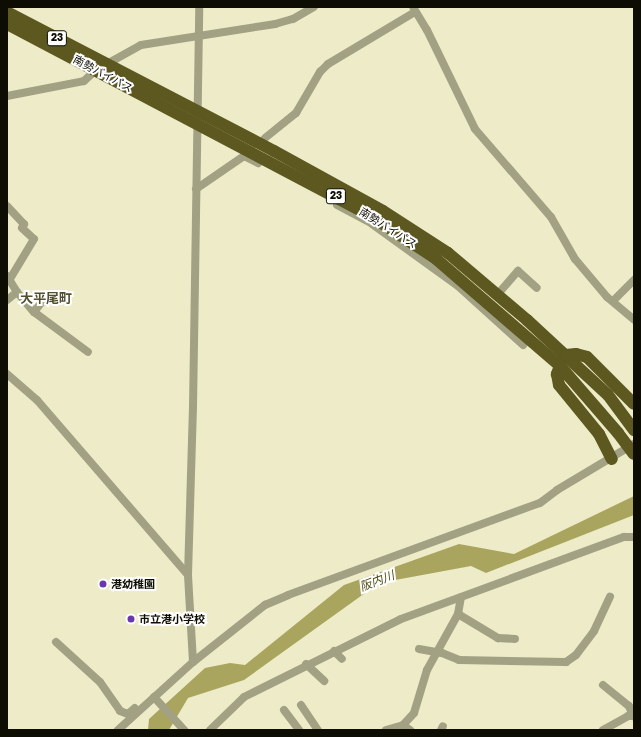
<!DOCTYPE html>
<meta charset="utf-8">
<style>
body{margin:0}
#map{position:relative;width:641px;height:737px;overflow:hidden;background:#eeecc8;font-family:"Golos Text","Noto Sans JP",sans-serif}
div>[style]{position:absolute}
.water>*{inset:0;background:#aaa55e}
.minor>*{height:8px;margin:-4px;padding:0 4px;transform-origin:4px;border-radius:4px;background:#a2a183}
.trunk>*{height:12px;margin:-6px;padding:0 6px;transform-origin:6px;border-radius:6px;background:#5c5820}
.trunk-bridge>*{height:12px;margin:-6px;padding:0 6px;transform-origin:6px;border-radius:6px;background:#5c5820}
.dots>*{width:11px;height:11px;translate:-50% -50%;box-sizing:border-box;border:2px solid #fff;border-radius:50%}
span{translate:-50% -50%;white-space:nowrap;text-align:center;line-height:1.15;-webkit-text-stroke:4px #fff;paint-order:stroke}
.shield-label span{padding:1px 3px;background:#fff;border:1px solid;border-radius:3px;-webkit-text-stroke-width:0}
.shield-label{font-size:10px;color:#0e0d03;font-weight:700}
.street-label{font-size:11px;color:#0e0d03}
.poi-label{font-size:11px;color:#0e0d03;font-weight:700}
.left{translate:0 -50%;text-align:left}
.water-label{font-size:12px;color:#524e18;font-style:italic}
.quarter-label{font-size:13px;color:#514f30;font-weight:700}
.frame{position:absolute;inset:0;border:8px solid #0e0d03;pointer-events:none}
</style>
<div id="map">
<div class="water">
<div style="clip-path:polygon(634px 496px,634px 515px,486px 573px,471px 566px,379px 583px,244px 680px,188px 698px,169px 730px,148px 730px,149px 719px,205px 668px,230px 663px,245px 665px,344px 585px,459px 544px,514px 554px)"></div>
</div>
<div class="minor">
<div style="left:413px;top:7px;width:27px;rotate:59deg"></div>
<div style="left:427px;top:30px;width:110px;rotate:64.1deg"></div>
<div style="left:475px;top:129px;width:116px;rotate:49.2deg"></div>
<div style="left:551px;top:217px;width:48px;rotate:60.3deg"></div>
<div style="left:575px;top:259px;width:50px;rotate:49.9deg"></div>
<div style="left:607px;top:297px;width:35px;rotate:40deg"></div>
<div style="left:7px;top:96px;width:78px;rotate:-11deg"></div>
<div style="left:84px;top:81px;width:16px;rotate:-43deg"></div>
<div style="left:96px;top:70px;width:51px;rotate:-29.1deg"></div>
<div style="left:141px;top:45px;width:136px;rotate:-8.9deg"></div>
<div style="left:275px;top:24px;width:19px;rotate:-16deg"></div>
<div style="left:293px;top:19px;width:24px;rotate:-30deg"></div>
<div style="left:265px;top:138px;width:40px;rotate:-39deg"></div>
<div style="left:296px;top:113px;width:48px;rotate:-59.7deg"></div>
<div style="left:320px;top:72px;width:11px;rotate:-45deg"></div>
<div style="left:328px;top:64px;width:101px;rotate:-30.9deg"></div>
<div style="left:196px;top:189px;width:58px;rotate:-34.5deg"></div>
<div style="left:244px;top:156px;width:16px;rotate:27deg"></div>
<div style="left:337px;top:205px;width:40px;rotate:28deg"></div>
<div style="left:372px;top:224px;width:106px;rotate:35.8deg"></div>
<div style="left:458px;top:286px;width:88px;rotate:42.2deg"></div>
<div style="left:7px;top:206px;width:25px;rotate:47deg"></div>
<div style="left:24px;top:224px;width:4px;rotate:117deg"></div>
<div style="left:22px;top:228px;width:16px;rotate:43deg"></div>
<div style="left:34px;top:239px;width:47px;rotate:121deg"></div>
<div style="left:7px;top:276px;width:19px;rotate:58deg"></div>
<div style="left:17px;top:292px;width:13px;rotate:141deg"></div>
<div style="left:17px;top:292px;width:26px;rotate:50deg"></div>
<div style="left:34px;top:312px;width:67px;rotate:36.5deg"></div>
<div style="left:497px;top:295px;width:32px;rotate:-49deg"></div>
<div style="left:518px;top:271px;width:25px;rotate:42deg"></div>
<div style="left:613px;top:301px;width:30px;rotate:-45deg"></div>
<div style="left:34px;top:312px;width:23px;rotate:-52deg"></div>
<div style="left:7px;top:374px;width:40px;rotate:41deg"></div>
<div style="left:37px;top:400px;width:231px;rotate:49.2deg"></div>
<div style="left:188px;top:575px;width:87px;rotate:86.7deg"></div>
<div style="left:188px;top:575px;width:168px;rotate:-88.3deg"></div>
<div style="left:193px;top:407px;width:400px;rotate:-89.1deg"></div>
<div style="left:458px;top:614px;width:47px;rotate:31deg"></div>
<div style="left:498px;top:638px;width:17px;rotate:3deg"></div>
<div style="left:56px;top:642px;width:59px;rotate:42.3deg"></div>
<div style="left:100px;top:682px;width:35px;rotate:55deg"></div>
<div style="left:120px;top:711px;width:9px;rotate:21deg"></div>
<div style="left:128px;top:714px;width:9px;rotate:-41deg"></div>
<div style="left:419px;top:649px;width:23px;rotate:10deg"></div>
<div style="left:442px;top:653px;width:18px;rotate:22deg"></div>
<div style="left:459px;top:660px;width:107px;rotate:1.1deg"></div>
<div style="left:566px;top:662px;width:12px;rotate:-35deg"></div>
<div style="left:576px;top:655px;width:30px;rotate:-53deg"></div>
<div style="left:594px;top:631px;width:38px;rotate:-65deg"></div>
<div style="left:334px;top:651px;width:11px;rotate:45deg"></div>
<div style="left:306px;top:664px;width:25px;rotate:43deg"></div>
<div style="left:603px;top:685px;width:33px;rotate:39deg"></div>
<div style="left:629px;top:706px;width:11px;rotate:68deg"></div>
<div style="left:154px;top:697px;width:45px;rotate:47.7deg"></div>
<div style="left:301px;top:705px;width:30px;rotate:56deg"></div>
<div style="left:284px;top:710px;width:25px;rotate:53deg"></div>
<div style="left:403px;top:725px;width:16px;rotate:-47deg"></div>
<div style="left:414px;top:713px;width:45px;rotate:-73.2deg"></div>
<div style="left:427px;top:670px;width:64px;rotate:-61deg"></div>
<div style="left:458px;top:614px;width:17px;rotate:-80deg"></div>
<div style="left:118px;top:730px;width:101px;rotate:-42.2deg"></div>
<div style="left:193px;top:662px;width:92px;rotate:-38.4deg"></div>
<div style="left:265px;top:605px;width:25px;rotate:-23deg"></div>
<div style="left:288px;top:595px;width:268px;rotate:-20.1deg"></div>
<div style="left:540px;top:503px;width:21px;rotate:-37deg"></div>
<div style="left:557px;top:490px;width:90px;rotate:-30.9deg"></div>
<div style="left:210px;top:730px;width:47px;rotate:-44.1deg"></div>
<div style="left:244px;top:697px;width:175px;rotate:-26.4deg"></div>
<div style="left:401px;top:619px;width:238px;rotate:-20.2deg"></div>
<div style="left:624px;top:537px;width:10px"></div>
<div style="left:386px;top:730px;width:18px;rotate:-16deg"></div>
<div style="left:403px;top:725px;width:9px;rotate:36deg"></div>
<div style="left:441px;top:730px;width:4px;rotate:-63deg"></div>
<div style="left:603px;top:730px;width:29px;rotate:-29deg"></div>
<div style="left:628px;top:716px;width:6px"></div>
</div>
<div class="trunk">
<div style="left:7px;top:12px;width:301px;rotate:27.5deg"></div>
<div style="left:274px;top:151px;width:124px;rotate:28.8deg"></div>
<div style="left:383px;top:211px;width:77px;rotate:32.9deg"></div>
<div style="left:448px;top:253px;width:104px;rotate:40.3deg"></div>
<div style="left:527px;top:320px;width:110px;rotate:42.8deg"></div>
<div style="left:608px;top:395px;width:44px;rotate:53.4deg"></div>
<div style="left:7px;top:24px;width:412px;rotate:27.8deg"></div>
<div style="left:371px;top:216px;width:77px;rotate:33.3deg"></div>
<div style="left:435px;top:258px;width:165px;rotate:40.8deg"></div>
<div style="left:560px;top:366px;width:89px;rotate:49.1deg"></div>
<div style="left:566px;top:355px;width:10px;rotate:-6deg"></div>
<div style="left:576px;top:354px;width:11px;rotate:15deg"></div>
<div style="left:587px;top:357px;width:66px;rotate:45deg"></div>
<div style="left:560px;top:366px;width:9px;rotate:111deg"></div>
<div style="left:557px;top:374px;width:11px;rotate:80deg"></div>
<div style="left:559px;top:385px;width:63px;rotate:50.8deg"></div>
<div style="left:599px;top:434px;width:28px;rotate:63deg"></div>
</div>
<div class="trunk-bridge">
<div style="left:618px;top:433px;width:26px;rotate:53deg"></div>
</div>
<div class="dots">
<div style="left:103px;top:584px;background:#6936ad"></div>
<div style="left:131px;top:619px;background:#6936ad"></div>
</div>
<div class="shield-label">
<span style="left:57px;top:38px">23</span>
<span style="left:336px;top:196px">23</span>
</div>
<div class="street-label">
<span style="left:103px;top:74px;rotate:28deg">南勢バイパス</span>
<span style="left:388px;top:228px;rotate:32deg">南勢バイパス</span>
</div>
<div class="poi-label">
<span class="left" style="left:111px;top:584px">港幼稚園</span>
<span class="left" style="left:139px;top:619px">市立港小学校</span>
</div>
<div class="water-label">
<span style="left:377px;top:581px;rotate:-21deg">阪内川</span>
</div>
<div class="quarter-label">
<span style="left:46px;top:298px">大平尾町</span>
</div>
<div class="frame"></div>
</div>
